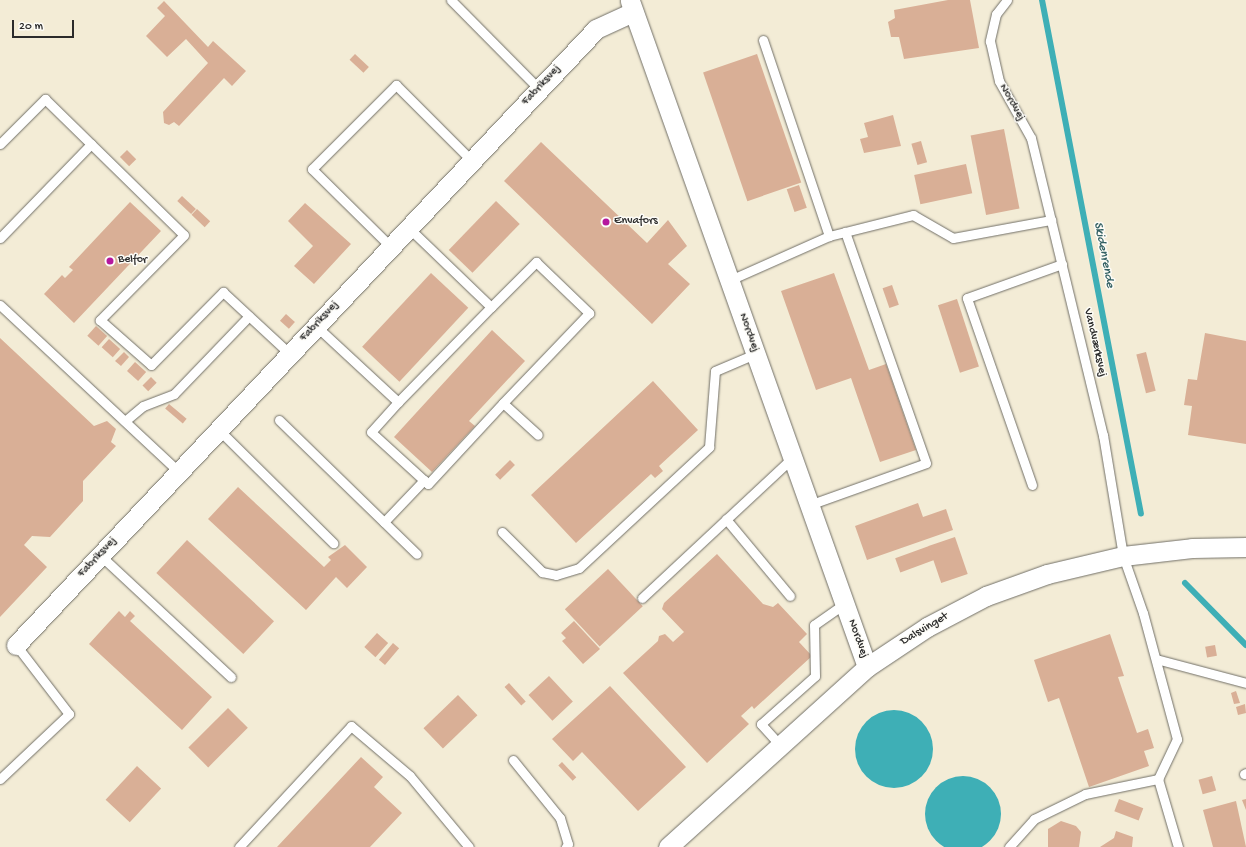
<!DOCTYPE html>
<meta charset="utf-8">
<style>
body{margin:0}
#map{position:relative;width:1246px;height:847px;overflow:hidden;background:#f3ecd6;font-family:"Gochi Hand",sans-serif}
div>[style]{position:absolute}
.water>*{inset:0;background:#3eafb6}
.round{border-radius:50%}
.stream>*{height:6px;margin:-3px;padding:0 3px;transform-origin:3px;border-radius:3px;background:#3eafb6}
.building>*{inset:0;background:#d9af96;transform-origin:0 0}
.roads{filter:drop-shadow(0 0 1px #716f67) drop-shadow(0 0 1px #716f67)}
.service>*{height:9px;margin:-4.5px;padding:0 4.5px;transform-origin:4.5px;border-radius:4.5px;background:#fff}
.minor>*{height:19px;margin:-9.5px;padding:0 9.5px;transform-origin:9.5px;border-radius:9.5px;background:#fff}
.dots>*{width:11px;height:11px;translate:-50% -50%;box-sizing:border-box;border:2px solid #fdfcf7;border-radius:50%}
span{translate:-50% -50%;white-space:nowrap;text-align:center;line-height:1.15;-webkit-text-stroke:3px #fdfcf7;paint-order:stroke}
.street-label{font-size:12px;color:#2b2b2b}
.poi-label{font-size:12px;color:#2b2b2b}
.left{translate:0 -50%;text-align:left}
.water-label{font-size:13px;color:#336063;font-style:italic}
.scale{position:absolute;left:12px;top:20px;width:62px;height:18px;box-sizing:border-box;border:2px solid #2b2b2b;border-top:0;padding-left:5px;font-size:12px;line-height:14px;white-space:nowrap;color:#2b2b2b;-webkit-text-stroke:3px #fdfcf7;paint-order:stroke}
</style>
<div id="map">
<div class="water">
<div class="round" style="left:855px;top:710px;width:78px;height:78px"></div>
<div class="round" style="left:925px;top:776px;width:76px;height:76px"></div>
</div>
<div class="stream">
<div style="left:1042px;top:0;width:523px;rotate:79.1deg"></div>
<div style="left:1185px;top:583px;width:87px;rotate:45.5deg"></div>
</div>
<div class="building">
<div style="clip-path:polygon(948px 0,970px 0,979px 48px,904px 59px,899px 37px,891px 37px,888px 22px,895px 18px,894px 10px)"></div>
<div style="clip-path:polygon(164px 1px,208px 47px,213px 41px,246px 71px,232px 86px,224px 78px,179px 126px,174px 122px,169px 125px,164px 123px,163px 112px,208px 63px,186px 39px,167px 57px,146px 36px,165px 16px,157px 8px)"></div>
<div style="left:355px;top:54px;width:19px;height:8px;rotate:43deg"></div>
<div style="left:757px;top:54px;width:136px;height:57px;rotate:71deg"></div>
<div style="clip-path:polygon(893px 115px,901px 146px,864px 153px,860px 139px,868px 137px,864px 123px)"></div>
<div style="left:1004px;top:129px;width:81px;height:34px;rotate:79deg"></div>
<div style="left:921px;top:141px;width:22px;height:10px;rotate:74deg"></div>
<div style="clip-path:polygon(541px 142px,647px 243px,668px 220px,687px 246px,668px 264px,690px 284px,652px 324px,504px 181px)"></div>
<div style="left:127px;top:150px;width:13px;height:10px;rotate:45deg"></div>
<div style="left:966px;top:164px;width:30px;height:53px;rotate:78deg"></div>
<div style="left:799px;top:185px;width:24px;height:13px;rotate:71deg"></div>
<div style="left:182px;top:196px;width:19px;height:7px;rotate:43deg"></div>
<div style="left:496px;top:201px;width:33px;height:68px;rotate:44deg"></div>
<div style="clip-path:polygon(130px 202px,161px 231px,74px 323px,44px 294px,62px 275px,65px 278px,73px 270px,69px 267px)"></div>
<div style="clip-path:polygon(305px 203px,351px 244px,314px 284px,294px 266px,313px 246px,288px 221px)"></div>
<div style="left:197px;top:209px;width:18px;height:8px;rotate:43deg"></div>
<div style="left:431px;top:273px;width:51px;height:101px;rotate:43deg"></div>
<div style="clip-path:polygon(834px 273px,869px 370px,886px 364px,916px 450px,880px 462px,851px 378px,816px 390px,781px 291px)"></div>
<div style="left:892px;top:285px;width:21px;height:10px;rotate:71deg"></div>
<div style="left:957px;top:299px;width:71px;height:20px;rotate:72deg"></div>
<div style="left:286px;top:314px;width:12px;height:9px;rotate:42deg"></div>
<div style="left:96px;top:326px;width:15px;height:13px;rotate:42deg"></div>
<div style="clip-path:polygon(492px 330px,525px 361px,469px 421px,475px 426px,432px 472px,394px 437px)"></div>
<div style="clip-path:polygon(1205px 333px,1246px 341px,1246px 444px,1188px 435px,1192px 406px,1184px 405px,1188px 379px,1197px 380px)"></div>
<div style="clip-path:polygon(0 338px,94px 426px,107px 421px,116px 429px,111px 442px,116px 446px,83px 481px,83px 501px,50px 537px,32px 536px,24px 545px,47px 567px,0 617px)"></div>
<div style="left:109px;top:339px;width:15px;height:11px;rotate:42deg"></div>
<div style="clip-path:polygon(124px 352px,129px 357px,121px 366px,115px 361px)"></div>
<div style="left:1146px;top:352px;width:40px;height:10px;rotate:76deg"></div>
<div style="left:135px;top:362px;width:15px;height:12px;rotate:42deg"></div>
<div style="left:151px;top:377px;width:8px;height:12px;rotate:45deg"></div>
<div style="clip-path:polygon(653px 381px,698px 430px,659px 466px,663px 471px,655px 478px,651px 474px,576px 543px,531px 495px)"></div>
<div style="left:169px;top:404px;width:23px;height:6px;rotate:40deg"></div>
<div style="left:510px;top:460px;width:7px;height:21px;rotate:45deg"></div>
<div style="clip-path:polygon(238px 487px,324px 567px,331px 560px,328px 557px,345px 545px,367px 567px,347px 588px,336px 577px,306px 610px,208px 519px)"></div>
<div style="clip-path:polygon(918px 503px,923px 517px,946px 509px,953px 530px,867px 560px,855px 526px)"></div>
<div style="left:955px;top:537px;width:39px;height:28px;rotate:71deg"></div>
<div style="left:187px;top:540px;width:119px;height:45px;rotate:43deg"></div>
<div style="left:929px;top:546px;width:15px;height:36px;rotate:70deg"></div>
<div style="clip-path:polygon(717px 554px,763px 604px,773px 607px,778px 603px,807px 634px,799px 642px,812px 656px,754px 709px,752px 706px,741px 716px,749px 724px,707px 763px,623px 673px,658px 641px,659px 636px,665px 634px,673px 642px,684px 632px,662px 609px,664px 603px)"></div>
<div style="left:608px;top:569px;width:51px;height:59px;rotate:47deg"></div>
<div style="clip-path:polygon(119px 611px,125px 617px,130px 611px,135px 616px,130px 621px,212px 697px,182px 730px,89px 644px)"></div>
<div style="clip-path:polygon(574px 621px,600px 649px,583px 664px,562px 641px,566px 638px,561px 633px)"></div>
<div style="left:377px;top:633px;width:15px;height:19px;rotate:42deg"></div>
<div style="clip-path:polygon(1110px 634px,1124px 676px,1118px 677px,1137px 733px,1148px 729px,1154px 748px,1144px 751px,1149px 766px,1089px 787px,1059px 698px,1048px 702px,1034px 660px)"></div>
<div style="left:393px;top:643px;width:8px;height:22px;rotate:40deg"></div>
<div style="left:1215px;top:645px;width:11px;height:10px;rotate:80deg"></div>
<div style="left:549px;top:676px;width:35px;height:28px;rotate:47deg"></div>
<div style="left:509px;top:683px;width:25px;height:6px;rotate:48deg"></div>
<div style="clip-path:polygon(610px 686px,686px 767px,638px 811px,582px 752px,573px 761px,552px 739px)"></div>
<div style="clip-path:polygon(1236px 691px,1240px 703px,1234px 704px,1231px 693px)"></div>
<div style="left:458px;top:695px;width:28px;height:48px;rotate:46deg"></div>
<div style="clip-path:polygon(1245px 704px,1246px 713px,1238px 715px,1236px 707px)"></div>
<div style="left:228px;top:708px;width:28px;height:56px;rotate:45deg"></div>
<div style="clip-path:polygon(361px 757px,383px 777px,374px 787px,402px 813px,370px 847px,277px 847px)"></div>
<div style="left:562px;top:762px;width:21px;height:5px;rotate:47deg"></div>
<div style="left:137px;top:766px;width:33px;height:46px;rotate:43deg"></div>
<div style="left:1212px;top:776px;width:15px;height:14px;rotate:74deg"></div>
<div style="left:1119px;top:799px;width:26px;height:13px;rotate:21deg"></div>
<div style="clip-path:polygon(1246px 799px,1246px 810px,1242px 800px)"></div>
<div style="clip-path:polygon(1236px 801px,1246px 847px,1213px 847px,1203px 810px)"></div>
<div style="clip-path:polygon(1061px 821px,1076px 826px,1081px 832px,1079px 847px,1048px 847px,1048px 829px)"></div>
<div style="clip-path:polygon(1116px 831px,1133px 837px,1132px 847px,1100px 847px,1114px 838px)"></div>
</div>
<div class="roads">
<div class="service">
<div style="left:451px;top:0;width:125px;rotate:45.3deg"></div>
<div style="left:1007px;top:0;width:18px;rotate:128deg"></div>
<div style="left:996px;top:14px;width:28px;rotate:103deg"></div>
<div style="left:990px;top:41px;width:41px;rotate:77.3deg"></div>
<div style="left:999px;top:81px;width:65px;rotate:60.7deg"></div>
<div style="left:1031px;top:138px;width:306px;rotate:76.4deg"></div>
<div style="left:1103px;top:435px;width:123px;rotate:80.6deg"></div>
<div style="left:1123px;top:556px;width:60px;rotate:70.7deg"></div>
<div style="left:1143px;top:613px;width:131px;rotate:74.9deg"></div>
<div style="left:1177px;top:739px;width:44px;rotate:115.4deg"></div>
<div style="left:1158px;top:779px;width:71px;rotate:73.6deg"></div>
<div style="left:763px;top:40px;width:207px;rotate:71.4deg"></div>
<div style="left:0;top:144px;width:64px;rotate:-45deg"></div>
<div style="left:45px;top:99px;width:194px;rotate:44.4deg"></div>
<div style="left:184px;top:235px;width:120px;rotate:134.7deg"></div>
<div style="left:100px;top:320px;width:68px;rotate:41.4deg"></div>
<div style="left:151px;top:365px;width:103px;rotate:-45.4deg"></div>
<div style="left:223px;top:292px;width:91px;rotate:42.8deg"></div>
<div style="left:0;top:238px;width:131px;rotate:-45.9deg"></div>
<div style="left:391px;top:247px;width:111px;rotate:-135.4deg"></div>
<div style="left:312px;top:169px;width:119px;rotate:-45deg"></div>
<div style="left:396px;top:85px;width:107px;rotate:45deg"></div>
<div style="left:730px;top:280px;width:108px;rotate:-24deg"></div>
<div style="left:829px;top:236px;width:87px;rotate:-14deg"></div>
<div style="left:913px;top:215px;width:46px;rotate:29.9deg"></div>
<div style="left:953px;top:238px;width:100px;rotate:-10.4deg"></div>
<div style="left:0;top:305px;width:245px;rotate:43deg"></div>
<div style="left:491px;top:307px;width:64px;rotate:-45deg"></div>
<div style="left:536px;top:262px;width:74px;rotate:43.9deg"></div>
<div style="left:589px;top:313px;width:124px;rotate:133.7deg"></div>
<div style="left:503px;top:403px;width:47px;rotate:42.4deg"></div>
<div style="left:316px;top:326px;width:112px;rotate:42.8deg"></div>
<div style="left:398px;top:402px;width:133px;rotate:-45.6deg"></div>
<div style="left:491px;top:307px;width:114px;rotate:-136.1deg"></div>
<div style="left:398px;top:402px;width:40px;rotate:132deg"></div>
<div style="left:371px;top:432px;width:77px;rotate:42.4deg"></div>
<div style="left:428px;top:484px;width:110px;rotate:-47.2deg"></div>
<div style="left:279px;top:420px;width:192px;rotate:44.2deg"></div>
<div style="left:125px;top:421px;width:23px;rotate:-40deg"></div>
<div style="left:143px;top:406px;width:33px;rotate:-21deg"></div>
<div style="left:174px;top:394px;width:108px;rotate:-46.1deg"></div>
<div style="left:219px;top:430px;width:161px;rotate:44.7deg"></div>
<div style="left:1032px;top:485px;width:198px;rotate:-109.2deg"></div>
<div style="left:967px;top:298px;width:101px;rotate:-19.7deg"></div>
<div style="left:809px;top:505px;width:124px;rotate:-19.7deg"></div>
<div style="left:926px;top:463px;width:245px;rotate:-109.3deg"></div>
<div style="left:726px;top:519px;width:100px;rotate:50.3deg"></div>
<div style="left:384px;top:522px;width:58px;rotate:-46.4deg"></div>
<div style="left:502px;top:532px;width:57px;rotate:45deg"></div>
<div style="left:542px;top:572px;width:14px;rotate:12deg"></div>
<div style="left:556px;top:575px;width:24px;rotate:-17deg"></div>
<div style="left:579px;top:568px;width:178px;rotate:-42.9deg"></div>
<div style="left:709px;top:447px;width:76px;rotate:-85.5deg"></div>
<div style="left:715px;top:371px;width:43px;rotate:-23deg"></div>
<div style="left:100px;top:555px;width:179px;rotate:43deg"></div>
<div style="left:642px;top:598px;width:205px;rotate:-43deg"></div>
<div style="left:1156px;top:659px;width:93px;rotate:14.9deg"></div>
<div style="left:779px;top:744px;width:27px;rotate:-132deg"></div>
<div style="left:761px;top:724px;width:72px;rotate:-41.6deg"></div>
<div style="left:815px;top:676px;width:51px;rotate:-91.1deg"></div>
<div style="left:814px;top:625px;width:37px;rotate:-35deg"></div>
<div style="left:513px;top:760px;width:75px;rotate:51deg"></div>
<div style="left:560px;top:818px;width:27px;rotate:73deg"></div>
<div style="left:568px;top:844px;width:4px;rotate:124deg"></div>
<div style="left:1244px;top:774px;width:2px;rotate:-27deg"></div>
<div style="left:0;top:779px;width:95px;rotate:-43.3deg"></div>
<div style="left:69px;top:714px;width:87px;rotate:-127.5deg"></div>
<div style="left:239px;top:847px;width:165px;rotate:-47.2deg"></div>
<div style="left:351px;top:726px;width:77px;rotate:40.3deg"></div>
<div style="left:410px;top:776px;width:92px;rotate:50.3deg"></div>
<div style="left:1009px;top:847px;width:38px;rotate:-48deg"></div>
<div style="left:1034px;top:819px;width:57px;rotate:-26.1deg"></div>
<div style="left:1085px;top:794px;width:75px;rotate:-11.6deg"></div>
</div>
<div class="minor">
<div style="left:630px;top:1px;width:707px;rotate:70.41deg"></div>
<div style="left:16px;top:645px;width:846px;rotate:-46.72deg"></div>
<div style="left:596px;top:29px;width:41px;rotate:-24.7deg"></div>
<div style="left:668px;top:847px;width:268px;rotate:-42.1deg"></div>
<div style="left:867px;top:667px;width:72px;rotate:-33.7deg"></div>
<div style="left:927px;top:627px;width:67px;rotate:-27.7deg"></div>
<div style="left:986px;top:596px;width:65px;rotate:-19.8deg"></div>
<div style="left:1047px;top:574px;width:78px;rotate:-13.3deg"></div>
<div style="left:1123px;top:556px;width:69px;rotate:-6.6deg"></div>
<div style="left:1192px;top:548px;width:54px;rotate:-1.1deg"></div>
</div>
</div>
<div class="dots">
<div style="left:606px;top:222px;background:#b5179e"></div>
<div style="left:110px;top:261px;background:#b5179e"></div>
</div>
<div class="street-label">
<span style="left:542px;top:86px;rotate:-47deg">Fabriksvej</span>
<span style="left:1011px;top:103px;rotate:61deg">Nordvej</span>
<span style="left:320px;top:322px;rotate:-47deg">Fabriksvej</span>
<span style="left:748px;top:333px;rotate:71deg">Nordvej</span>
<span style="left:1094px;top:343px;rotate:77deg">Vandværksvej</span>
<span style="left:98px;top:558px;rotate:-47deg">Fabriksvej</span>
<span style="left:925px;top:630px;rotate:-31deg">Dalsvinget</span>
<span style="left:857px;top:639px;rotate:70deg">Nordvej</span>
</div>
<div class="poi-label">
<span class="left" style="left:614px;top:222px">Envafors</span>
<span class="left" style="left:118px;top:261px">Belfor</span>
</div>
<div class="water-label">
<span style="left:1103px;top:255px;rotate:79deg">Skidenrende</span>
</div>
<div class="scale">20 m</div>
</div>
